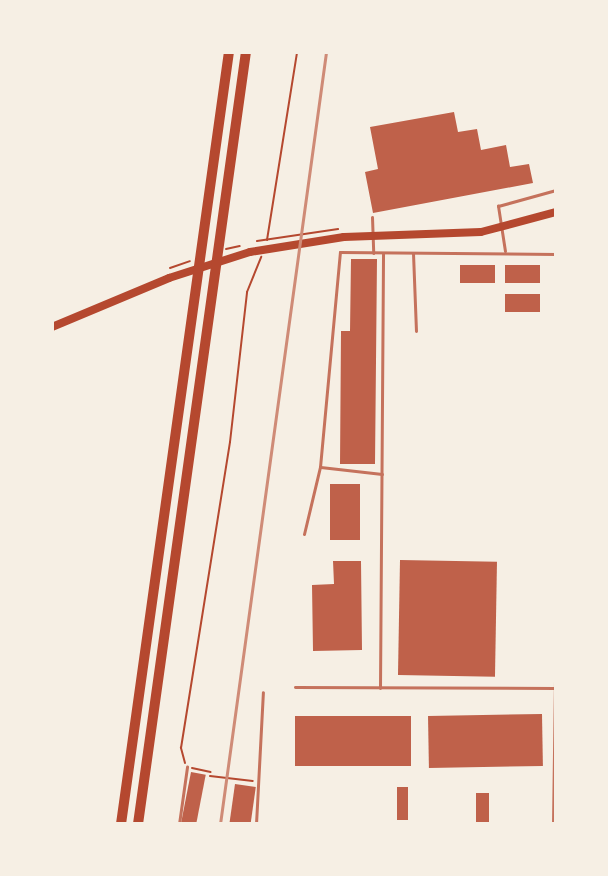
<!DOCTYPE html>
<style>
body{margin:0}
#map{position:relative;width:608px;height:876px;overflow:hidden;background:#f6efe4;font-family:Spectral,serif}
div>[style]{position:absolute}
.building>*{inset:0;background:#bf614a;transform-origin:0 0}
.path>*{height:2px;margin:-1px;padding:0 1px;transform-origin:1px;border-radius:1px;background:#b5482f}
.service>*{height:3px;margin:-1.5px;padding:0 1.5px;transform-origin:1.5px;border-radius:1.5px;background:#c5725c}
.minor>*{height:5px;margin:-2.5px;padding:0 2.5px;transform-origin:2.5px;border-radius:2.5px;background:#c5725c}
.secondary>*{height:8px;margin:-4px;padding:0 4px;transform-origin:4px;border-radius:4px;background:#b5482f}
.motorway>*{height:10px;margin:-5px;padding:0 5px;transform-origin:5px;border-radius:5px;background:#b5482f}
.rail>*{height:3px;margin:-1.5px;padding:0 1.5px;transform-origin:1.5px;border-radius:1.5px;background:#cf8b77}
span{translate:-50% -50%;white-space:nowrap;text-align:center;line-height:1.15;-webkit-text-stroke:8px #f6efe4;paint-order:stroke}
.frame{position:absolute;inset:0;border:54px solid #f6efe4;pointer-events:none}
</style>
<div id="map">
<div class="building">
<div style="clip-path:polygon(454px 112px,458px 132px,477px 129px,481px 150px,506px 145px,510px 167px,529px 164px,533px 183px,373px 213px,365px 172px,378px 169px,370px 127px)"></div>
<div style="clip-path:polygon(351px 259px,377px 259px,375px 464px,340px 464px,341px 331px,350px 331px)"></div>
<div style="left:460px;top:265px;width:35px;height:18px"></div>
<div style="left:505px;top:265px;width:35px;height:18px"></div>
<div style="left:505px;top:294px;width:35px;height:18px"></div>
<div style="left:330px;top:484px;width:30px;height:56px"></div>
<div style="left:400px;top:560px;width:97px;height:115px;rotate:1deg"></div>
<div style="clip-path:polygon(333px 561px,361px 561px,362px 650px,313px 651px,312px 585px,334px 584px)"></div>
<div style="left:542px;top:714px;width:52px;height:114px;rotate:89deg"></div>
<div style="left:295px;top:716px;width:116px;height:50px"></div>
<div style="left:191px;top:772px;width:15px;height:52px;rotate:11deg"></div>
<div style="left:235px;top:784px;width:21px;height:39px;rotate:8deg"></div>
<div style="left:397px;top:787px;width:11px;height:33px"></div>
<div style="left:476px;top:793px;width:13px;height:31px"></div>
</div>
<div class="path">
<div style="left:267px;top:240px;width:190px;rotate:-80.9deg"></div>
<div style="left:257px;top:241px;width:82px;rotate:-8.4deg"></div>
<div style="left:226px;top:249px;width:14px;rotate:-12deg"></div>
<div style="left:170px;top:268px;width:21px;rotate:-19deg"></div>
<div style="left:185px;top:763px;width:16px;rotate:-105deg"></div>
<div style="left:181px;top:748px;width:310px;rotate:-80.9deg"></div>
<div style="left:230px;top:442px;width:151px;rotate:-83.5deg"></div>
<div style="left:247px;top:292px;width:38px;rotate:-68deg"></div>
<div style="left:192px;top:768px;width:19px;rotate:12deg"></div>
<div style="left:210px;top:776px;width:43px;rotate:6.6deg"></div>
</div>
<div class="service">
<div style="left:372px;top:217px;width:36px;rotate:88deg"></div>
<div style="left:505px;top:251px;width:46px;rotate:-98.8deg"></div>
<div style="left:498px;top:206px;width:60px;rotate:-15.4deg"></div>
<div style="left:413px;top:253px;width:78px;rotate:87.8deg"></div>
<div style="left:382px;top:474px;width:62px;rotate:-173.6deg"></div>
<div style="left:320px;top:467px;width:216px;rotate:-84.7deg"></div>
<div style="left:340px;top:252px;width:216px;rotate:0.5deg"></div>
<div style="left:304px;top:534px;width:69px;rotate:-76.6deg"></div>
<div style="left:295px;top:687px;width:260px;rotate:0.2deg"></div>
<div style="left:380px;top:688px;width:434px;rotate:-89.6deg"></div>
<div style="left:179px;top:824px;width:58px;rotate:-82deg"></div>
<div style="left:256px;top:824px;width:132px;rotate:-87deg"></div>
</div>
<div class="minor">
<div style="left:554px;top:824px;width:150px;rotate:-89.2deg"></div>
</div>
<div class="secondary">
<div style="left:52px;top:327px;width:127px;rotate:-22.7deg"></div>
<div style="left:169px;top:278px;width:85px;rotate:-17.8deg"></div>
<div style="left:250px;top:252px;width:95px;rotate:-9.1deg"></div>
<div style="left:344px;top:237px;width:137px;rotate:-2.1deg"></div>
<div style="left:481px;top:232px;width:78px;rotate:-14.9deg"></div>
</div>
<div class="motorway">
<div style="left:121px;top:824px;width:780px;rotate:-82.04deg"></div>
<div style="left:138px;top:824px;width:780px;rotate:-82.04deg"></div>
</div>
<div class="rail">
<div style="left:220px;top:824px;width:779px;rotate:-82.18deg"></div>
</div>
<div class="frame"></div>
</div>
